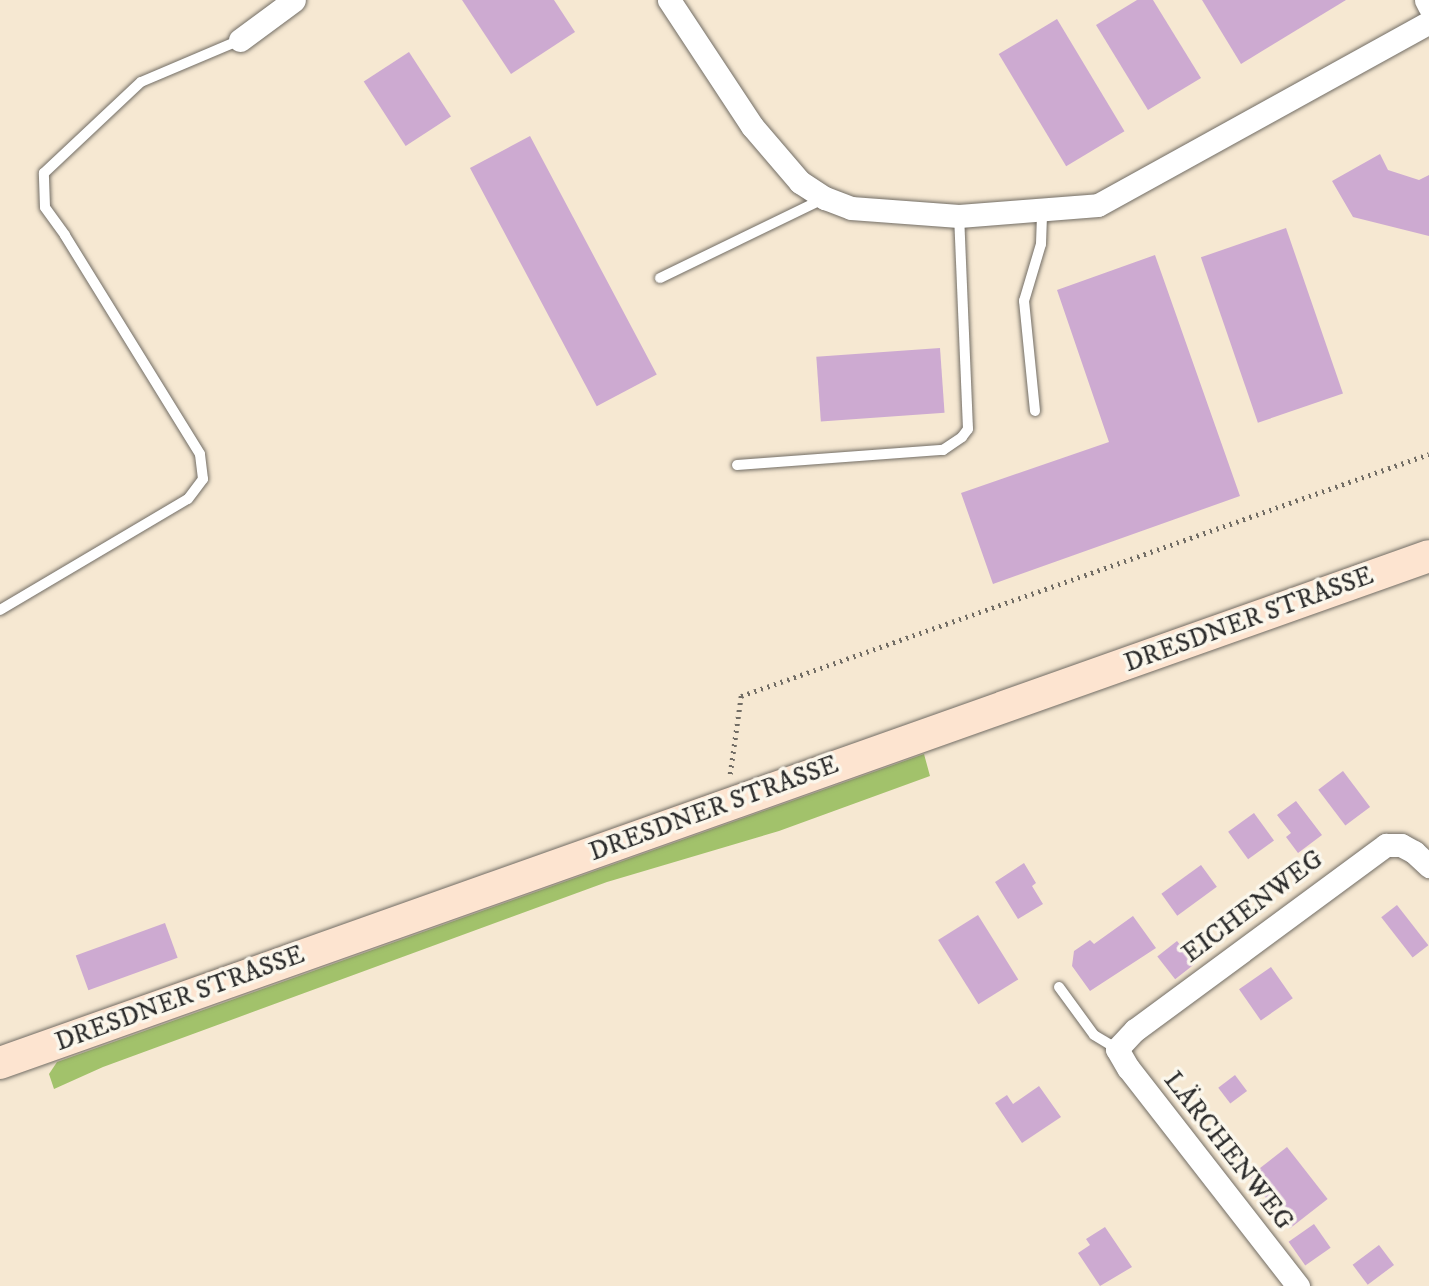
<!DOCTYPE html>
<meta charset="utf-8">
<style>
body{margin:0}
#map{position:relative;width:1429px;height:1286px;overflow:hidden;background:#f6e8d2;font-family:"IM FELL DW Pica",serif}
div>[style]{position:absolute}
.green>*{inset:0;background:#a2c26b}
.building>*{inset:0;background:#cdaad1;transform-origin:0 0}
.path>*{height:4.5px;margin-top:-2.25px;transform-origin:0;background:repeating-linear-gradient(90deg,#726d65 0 2px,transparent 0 7px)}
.roads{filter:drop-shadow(0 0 2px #726d65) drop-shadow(0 0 2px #726d65)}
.lane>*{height:10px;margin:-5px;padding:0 5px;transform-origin:5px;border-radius:5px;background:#fff}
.street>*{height:23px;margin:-11.5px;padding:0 11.5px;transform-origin:11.5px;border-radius:11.5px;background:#fff}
.secondary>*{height:32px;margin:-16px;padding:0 16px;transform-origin:16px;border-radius:16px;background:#fde4d0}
span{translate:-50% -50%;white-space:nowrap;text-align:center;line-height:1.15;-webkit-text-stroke:7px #fbf7ec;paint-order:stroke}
.street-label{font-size:26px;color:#2b2b2b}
</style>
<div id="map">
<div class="green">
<div style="clip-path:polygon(924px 754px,930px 776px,779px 831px,607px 882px,103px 1067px,54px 1089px,49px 1074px,57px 1062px)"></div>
</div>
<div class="building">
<div style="clip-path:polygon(462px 0,554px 0,575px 32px,511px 74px)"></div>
<div style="clip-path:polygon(1137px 0,1153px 0,1201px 78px,1148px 110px,1096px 25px)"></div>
<div style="clip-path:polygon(1202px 0,1346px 0,1241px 64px)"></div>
<div style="left:1057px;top:19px;width:131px;height:68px;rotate:59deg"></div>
<div style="left:409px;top:52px;width:77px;height:54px;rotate:57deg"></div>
<div style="left:530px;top:136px;width:270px;height:68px;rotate:62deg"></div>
<div style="clip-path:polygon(1380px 154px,1388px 170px,1419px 180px,1429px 175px,1429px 236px,1353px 217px,1332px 181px)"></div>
<div style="left:1286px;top:228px;width:175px;height:90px;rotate:71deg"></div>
<div style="clip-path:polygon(1155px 255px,1240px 496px,993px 584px,961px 493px,1109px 442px,1057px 290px)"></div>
<div style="left:940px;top:348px;width:65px;height:124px;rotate:86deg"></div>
<div style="left:1343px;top:771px;width:45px;height:31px;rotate:53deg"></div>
<div style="clip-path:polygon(1296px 801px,1322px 835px,1298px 853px,1286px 837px,1291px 833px,1277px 815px)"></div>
<div style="left:1254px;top:813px;width:34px;height:32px;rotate:54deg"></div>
<div style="clip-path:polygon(1024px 863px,1036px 883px,1032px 886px,1043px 904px,1018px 919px,995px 882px)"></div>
<div style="left:1201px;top:865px;width:27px;height:49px;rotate:54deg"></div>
<div style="left:1397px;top:905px;width:51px;height:20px;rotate:52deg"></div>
<div style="left:978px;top:915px;width:76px;height:47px;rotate:58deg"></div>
<div style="clip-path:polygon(1133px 916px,1156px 948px,1090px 991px,1072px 966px,1074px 951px,1090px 940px,1094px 944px)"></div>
<div style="left:165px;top:923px;width:37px;height:95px;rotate:70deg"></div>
<div style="left:1177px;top:941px;width:29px;height:25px;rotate:52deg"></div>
<div style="left:1271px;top:967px;width:38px;height:39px;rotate:55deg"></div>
<div style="left:1235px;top:1075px;width:20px;height:21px;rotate:53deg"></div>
<div style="clip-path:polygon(1039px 1086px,1061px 1117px,1022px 1143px,995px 1103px,1007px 1095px,1013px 1104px)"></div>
<div style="left:1287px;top:1147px;width:66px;height:48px;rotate:52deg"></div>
<div style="left:1314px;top:1224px;width:29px;height:31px;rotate:55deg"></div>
<div style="clip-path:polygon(1105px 1227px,1132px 1267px,1100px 1286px,1078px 1253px,1090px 1245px,1086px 1239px)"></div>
<div style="left:1379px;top:1245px;width:25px;height:33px;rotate:53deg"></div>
</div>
<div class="path">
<div style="left:730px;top:774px;width:79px;rotate:-82deg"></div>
<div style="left:741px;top:696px;width:729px;rotate:-19.38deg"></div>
</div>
<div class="roads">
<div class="lane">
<div style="left:660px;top:278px;width:183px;rotate:-25.9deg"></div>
<div style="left:1035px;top:411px;width:111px;rotate:-95.7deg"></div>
<div style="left:1024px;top:301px;width:59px;rotate:-73.4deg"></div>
<div style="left:1041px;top:244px;width:35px;rotate:-88deg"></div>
<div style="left:737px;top:465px;width:207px;rotate:-4.2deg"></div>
<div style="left:943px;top:450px;width:23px;rotate:-34deg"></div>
<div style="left:962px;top:437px;width:10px;rotate:-53deg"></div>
<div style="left:968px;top:429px;width:213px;rotate:-92.4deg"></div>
<div style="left:0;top:610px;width:218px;rotate:-30.6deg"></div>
<div style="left:188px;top:499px;width:25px;rotate:-53deg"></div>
<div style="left:203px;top:479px;width:25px;rotate:-97deg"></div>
<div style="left:200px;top:454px;width:257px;rotate:-121.7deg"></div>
<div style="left:65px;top:235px;width:34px;rotate:-126deg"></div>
<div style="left:45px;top:207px;width:34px;rotate:-92deg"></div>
<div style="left:44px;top:173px;width:133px;rotate:-43.2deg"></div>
<div style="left:141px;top:82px;width:108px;rotate:-23deg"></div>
<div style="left:1059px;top:987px;width:59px;rotate:53.9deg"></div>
<div style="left:1094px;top:1035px;width:27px;rotate:31deg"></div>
</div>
<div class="street">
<div style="left:669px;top:0;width:151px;rotate:56.6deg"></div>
<div style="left:752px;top:126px;width:74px;rotate:49.4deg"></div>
<div style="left:800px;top:182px;width:30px;rotate:33deg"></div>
<div style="left:825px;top:198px;width:28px;rotate:21deg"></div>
<div style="left:851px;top:208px;width:108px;rotate:4.2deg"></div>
<div style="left:959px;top:216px;width:139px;rotate:-4.5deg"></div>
<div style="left:1098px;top:205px;width:378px;rotate:-28.9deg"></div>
<div style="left:1426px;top:0;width:7px;rotate:63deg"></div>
<div style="left:240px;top:40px;width:67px;rotate:-36.5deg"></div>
<div style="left:1298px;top:1286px;width:276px;rotate:-127.9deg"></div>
<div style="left:1128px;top:1068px;width:22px;rotate:-120deg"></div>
<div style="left:1117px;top:1049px;width:26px;rotate:-47deg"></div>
<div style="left:1135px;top:1030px;width:312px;rotate:-36.4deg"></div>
<div style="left:1386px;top:845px;width:15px"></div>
<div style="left:1401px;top:845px;width:15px;rotate:28deg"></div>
<div style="left:1414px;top:852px;width:21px;rotate:43deg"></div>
</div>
<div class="secondary">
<div style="left:0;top:1063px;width:1516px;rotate:-19.53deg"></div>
</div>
</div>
<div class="street-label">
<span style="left:1249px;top:620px;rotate:-20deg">DRESDNER STRASSE</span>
<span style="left:714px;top:809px;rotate:-20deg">DRESDNER STRASSE</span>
<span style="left:1253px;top:907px;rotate:-37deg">EICHENWEG</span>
<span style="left:180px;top:999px;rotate:-20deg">DRESDNER STRASSE</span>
<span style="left:1228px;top:1151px;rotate:52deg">LÄRCHENWEG</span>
</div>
</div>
